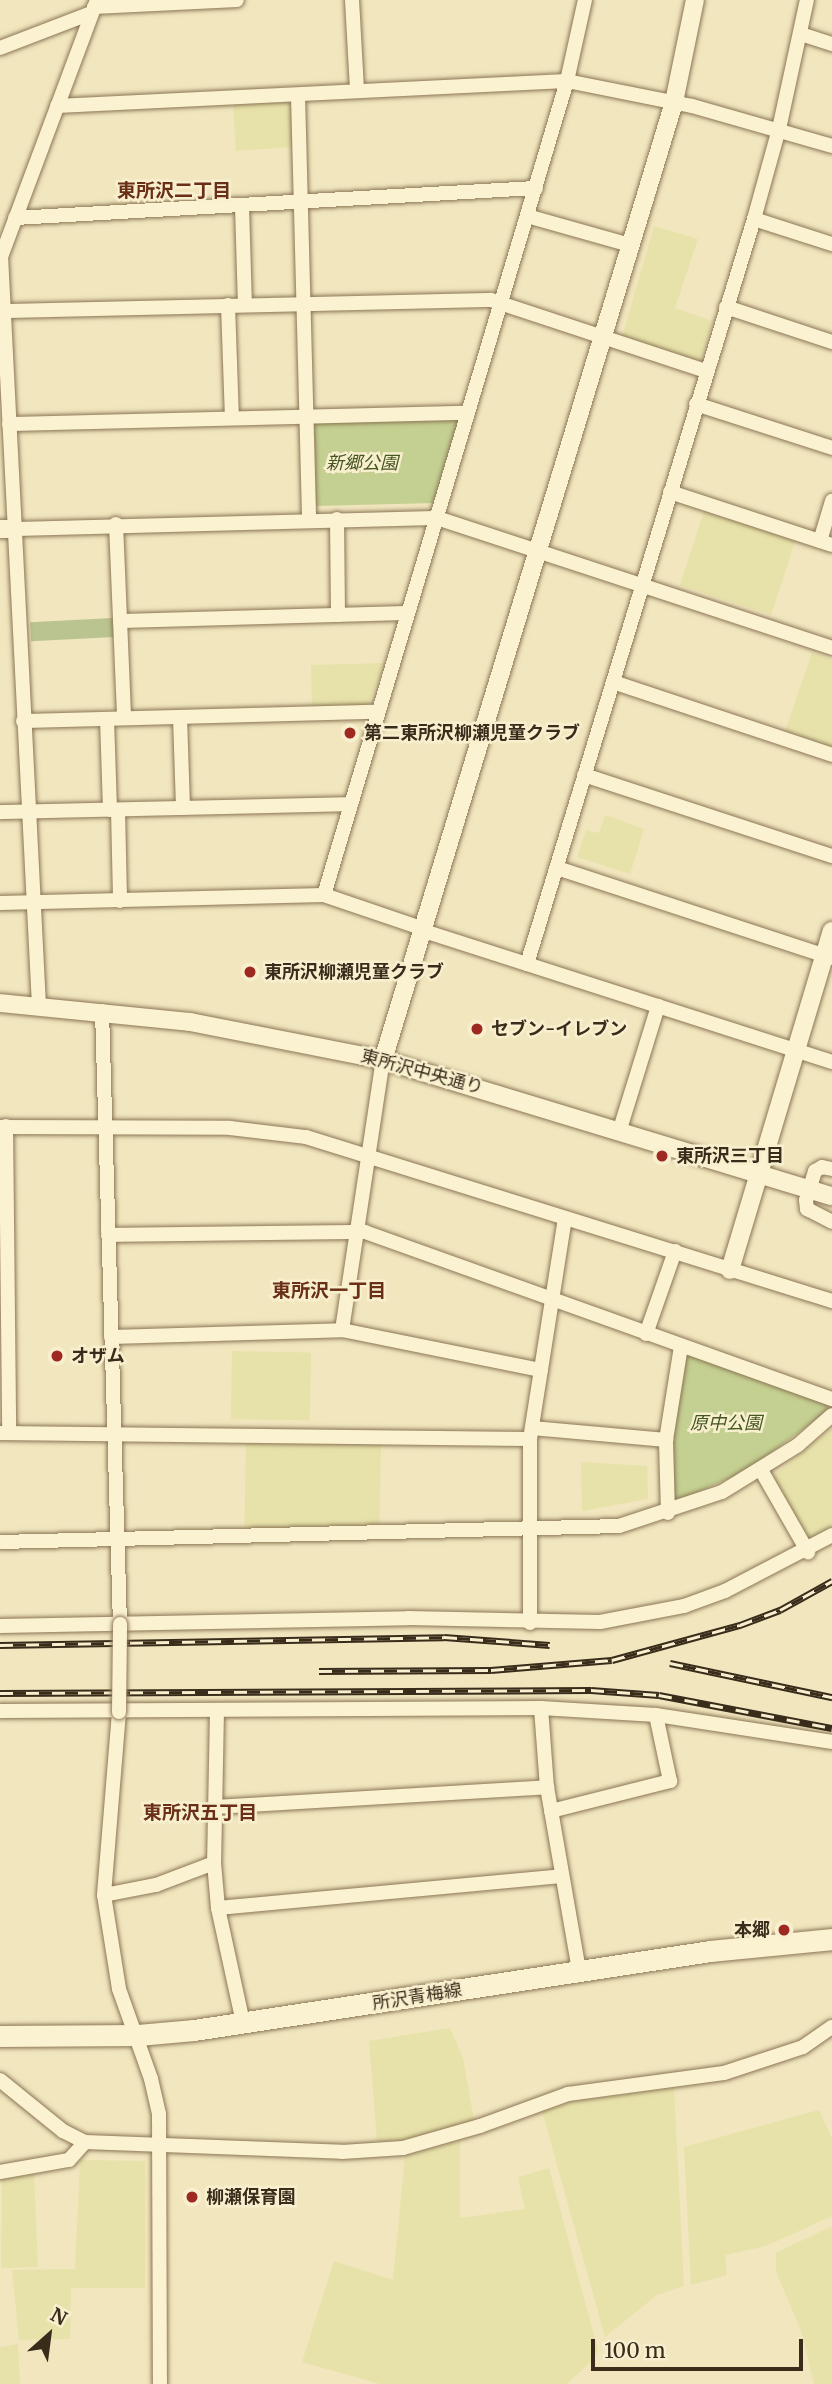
<!DOCTYPE html>
<meta charset="utf-8">
<style>
body{margin:0}
#map{position:relative;width:832px;height:2384px;overflow:hidden;background:#f1e6be;font-family:Merriweather,"Noto Sans JP",serif}
div>[style]{position:absolute}
.farmland>*{inset:0;background:#e7e2aa;transform-origin:0 0}
.green>*{inset:0;background:#c4d091}
.cemetery>*{inset:0;background:#bac491;transform-origin:0 0}
.roads{filter:drop-shadow(0 0 2px #8b7655) drop-shadow(0 0 2px #8b7655)}
.minor>*{height:14px;margin:-7px;padding:0 7px;transform-origin:7px;border-radius:7px;background:#fbf2d1}
.tertiary>*{height:18px;margin:-9px;padding:0 9px;transform-origin:9px;border-radius:9px;background:#fbf2d1}
.secondary>*{height:21px;margin:-10.5px;padding:0 10.5px;transform-origin:10.5px;border-radius:10.5px;background:#fbf2d1}
.rail>*{height:7px;margin-top:-3.5px;transform-origin:0;background:repeating-linear-gradient(90deg,#f8efce 0 13px,#392c1b 0 26px);box-sizing:border-box;border-block:2px solid #392c1b}
.bridges{filter:drop-shadow(0 0 2px #8b7655) drop-shadow(0 0 2px #8b7655)}
.minor-bridge>*{height:14px;margin:-7px;padding:0 7px;transform-origin:7px;border-radius:7px;background:#fbf2d1}
.dots>*{width:19px;height:19px;translate:-50% -50%;box-sizing:border-box;border:4px solid #f8efce;border-radius:50%}
span{translate:-50% -50%;white-space:nowrap;text-align:center;line-height:1.15;-webkit-text-stroke:5px #f8efce;paint-order:stroke}
.park-label{font-size:18px;color:#455720;font-style:italic}
.poi-label{font-size:18px;color:#392c1b;font-weight:700}
.left{translate:0 -50%;text-align:left}
.right{translate:-100% -50%;text-align:right}
.street-label{font-size:18px;color:#392c1b}
.neighbourhood-label{font-size:19px;color:#692f17;font-weight:700}
.north{position:absolute;left:14px;top:2300px;width:70px;height:70px;-webkit-text-stroke:5px #f8efce;paint-order:stroke;rotate:28deg;font-size:19px;font-weight:700;line-height:28px;text-align:center;color:#392c1b}
.north::after{content:'';display:block;margin:auto;width:24px;height:32px;background:#392c1b;clip-path:polygon(50% 0,100% 100%,50% 72%,0 100%)}
.scale{position:absolute;left:591px;top:2339px;width:212px;height:32px;box-sizing:border-box;border:4px solid #392c1b;border-top:0;padding-left:9px;font-size:21px;line-height:24px;white-space:nowrap;color:#392c1b;-webkit-text-stroke:5px #f8efce;paint-order:stroke}
</style>
<div id="map">
<div class="farmland">
<div style="clip-path:polygon(287px 102px,291px 105px,293px 147px,236px 151px,233px 105px)"></div>
<div style="clip-path:polygon(654px 226px,698px 239px,675px 308px,713px 321px,700px 362px,622px 337px)"></div>
<div style="left:704px;top:511px;width:96px;height:78px;rotate:18deg"></div>
<div style="clip-path:polygon(812px 653px,832px 659px,832px 747px,785px 731px)"></div>
<div style="clip-path:polygon(385px 663px,368px 705px,312px 707px,311px 665px)"></div>
<div style="clip-path:polygon(605px 815px,644px 829px,630px 874px,577px 857px,586px 830px,599px 833px)"></div>
<div style="left:232px;top:1351px;width:79px;height:68px;rotate:1deg"></div>
<div style="clip-path:polygon(832px 1429px,832px 1527px,814px 1540px,808px 1538px,773px 1476px)"></div>
<div style="left:246px;top:1440px;width:135px;height:90px;rotate:1deg"></div>
<div style="clip-path:polygon(581px 1462px,647px 1466px,648px 1499px,582px 1511px)"></div>
<div style="clip-path:polygon(450px 2028px,463px 2058px,474px 2121px,402px 2142px,377px 2141px,369px 2041px)"></div>
<div style="clip-path:polygon(674px 2088px,684px 2286px,657px 2295px,605px 2337px,542px 2111px,571px 2102px)"></div>
<div style="clip-path:polygon(819px 2110px,832px 2138px,832px 2216px,766px 2246px,725px 2255px,727px 2275px,691px 2285px,684px 2147px)"></div>
<div style="clip-path:polygon(460px 2141px,460px 2218px,525px 2209px,518px 2177px,549px 2168px,598px 2350px,595px 2358px,567px 2384px,380px 2384px,302px 2362px,334px 2261px,393px 2280px,405px 2156px)"></div>
<div style="clip-path:polygon(80px 2160px,145px 2161px,145px 2288px,71px 2288px,70px 2339px,19px 2340px,12px 2270px,75px 2269px)"></div>
<div style="clip-path:polygon(34px 2172px,38px 2267px,1px 2268px,2px 2176px)"></div>
<div style="clip-path:polygon(832px 2226px,832px 2384px,814px 2384px,802px 2333px,776px 2272px,776px 2253px)"></div>
<div style="clip-path:polygon(18px 2344px,20px 2384px,0 2384px,0 2347px)"></div>
</div>
<div class="green">
<div style="clip-path:polygon(454px 417px,458px 422px,434px 503px,316px 506px,314px 422px)"></div>
<div style="clip-path:polygon(690px 1354px,826px 1403px,829px 1410px,746px 1471px,677px 1501px,670px 1497px,671px 1440px,685px 1358px)"></div>
</div>
<div class="cemetery">
<div style="left:113px;top:618px;width:19px;height:83px;rotate:87deg"></div>
</div>
<div class="roads">
<div class="minor">
<div style="left:352px;top:0;width:90px;rotate:86.8deg"></div>
<div style="left:94px;top:7px;width:143px;rotate:-2.8deg"></div>
<div style="left:801px;top:34px;width:33px;rotate:18deg"></div>
<div style="left:0;top:48px;width:97px;rotate:-21deg"></div>
<div style="left:298px;top:95px;width:425px;rotate:88.5deg"></div>
<div style="left:57px;top:106px;width:511px;rotate:-2.81deg"></div>
<div style="left:567px;top:81px;width:127px;rotate:11.3deg"></div>
<div style="left:692px;top:106px;width:146px;rotate:15.9deg"></div>
<div style="left:242px;top:206px;width:99px;rotate:88.3deg"></div>
<div style="left:527px;top:216px;width:107px;rotate:15.7deg"></div>
<div style="left:15px;top:218px;width:522px;rotate:-3.3deg"></div>
<div style="left:754px;top:219px;width:82px;rotate:17.8deg"></div>
<div style="left:228px;top:305px;width:113px;rotate:88deg"></div>
<div style="left:726px;top:307px;width:112px;rotate:18.3deg"></div>
<div style="left:4px;top:311px;width:487px;rotate:-1.3deg"></div>
<div style="left:491px;top:300px;width:226px;rotate:18.3deg"></div>
<div style="left:696px;top:404px;width:143px;rotate:17.9deg"></div>
<div style="left:9px;top:424px;width:459px;rotate:-1.4deg"></div>
<div style="left:670px;top:492px;width:170px;rotate:18.1deg"></div>
<div style="left:337px;top:519px;width:96px;rotate:89.4deg"></div>
<div style="left:116px;top:524px;width:194px;rotate:87.6deg"></div>
<div style="left:14px;top:529px;width:423px;rotate:-1.5deg"></div>
<div style="left:437px;top:518px;width:416px;rotate:18.2deg"></div>
<div style="left:820px;top:541px;width:42px;rotate:-73.3deg"></div>
<div style="left:120px;top:621px;width:287px;rotate:-1.6deg"></div>
<div style="left:613px;top:682px;width:231px;rotate:18.4deg"></div>
<div style="left:180px;top:717px;width:91px;rotate:88.1deg"></div>
<div style="left:107px;top:719px;width:91px;rotate:88.1deg"></div>
<div style="left:23px;top:721px;width:354px;rotate:-1.5deg"></div>
<div style="left:584px;top:775px;width:261px;rotate:18.1deg"></div>
<div style="left:118px;top:810px;width:91px;rotate:88.7deg"></div>
<div style="left:0;top:812px;width:349px;rotate:-1.3deg"></div>
<div style="left:557px;top:868px;width:289px;rotate:18.1deg"></div>
<div style="left:324px;top:895px;width:849px;rotate:-73.38deg"></div>
<div style="left:567px;top:81px;width:83px;rotate:-77.5deg"></div>
<div style="left:0;top:903px;width:324px;rotate:-1.4deg"></div>
<div style="left:324px;top:895px;width:106px;rotate:18.8deg"></div>
<div style="left:424px;top:931px;width:429px;rotate:17.8deg"></div>
<div style="left:527px;top:964px;width:779px;rotate:-73.05deg"></div>
<div style="left:754px;top:219px;width:93px;rotate:-74.5deg"></div>
<div style="left:779px;top:129px;width:132px;rotate:-77.8deg"></div>
<div style="left:39px;top:1006px;width:750px;rotate:-92.9deg"></div>
<div style="left:1px;top:257px;width:274px;rotate:-69.5deg"></div>
<div style="left:102px;top:1011px;width:613px;rotate:88.32deg"></div>
<div style="left:6px;top:1126px;width:306px;rotate:89.4deg"></div>
<div style="left:0;top:1127px;width:230px;rotate:0.2deg"></div>
<div style="left:230px;top:1128px;width:77px;rotate:6.8deg"></div>
<div style="left:306px;top:1137px;width:551px;rotate:17.32deg"></div>
<div style="left:620px;top:1129px;width:129px;rotate:-72.8deg"></div>
<div style="left:832px;top:1169px;width:10px;rotate:-169deg"></div>
<div style="left:822px;top:1167px;width:8px;rotate:150deg"></div>
<div style="left:815px;top:1171px;width:30px;rotate:107deg"></div>
<div style="left:806px;top:1200px;width:9px;rotate:84deg"></div>
<div style="left:807px;top:1209px;width:28px;rotate:27deg"></div>
<div style="left:108px;top:1235px;width:257px;rotate:-0.7deg"></div>
<div style="left:365px;top:1232px;width:496px;rotate:19.7deg"></div>
<div style="left:342px;top:1330px;width:273px;rotate:-81.4deg"></div>
<div style="left:646px;top:1334px;width:88px;rotate:-70.7deg"></div>
<div style="left:111px;top:1337px;width:231px;rotate:-1.7deg"></div>
<div style="left:342px;top:1330px;width:203px;rotate:11.4deg"></div>
<div style="left:532px;top:1428px;width:135px;rotate:5.1deg"></div>
<div style="left:0;top:1433px;width:530px;rotate:0.65deg"></div>
<div style="left:761px;top:1470px;width:95px;rotate:60.2deg"></div>
<div style="left:668px;top:1513px;width:73px;rotate:-91.6deg"></div>
<div style="left:666px;top:1440px;width:95px;rotate:-80.9deg"></div>
<div style="left:0;top:1542px;width:619px;rotate:-1.48deg"></div>
<div style="left:619px;top:1526px;width:108px;rotate:-18.3deg"></div>
<div style="left:722px;top:1492px;width:89px;rotate:-31.7deg"></div>
<div style="left:798px;top:1445px;width:45px;rotate:-41.4deg"></div>
<div style="left:530px;top:1623px;width:184px;rotate:-90deg"></div>
<div style="left:530px;top:1439px;width:223px;rotate:-81deg"></div>
<div style="left:0;top:1626px;width:408px;rotate:-1.1deg"></div>
<div style="left:408px;top:1618px;width:192px;rotate:1.2deg"></div>
<div style="left:600px;top:1622px;width:86px;rotate:-10.8deg"></div>
<div style="left:684px;top:1606px;width:44px;rotate:-20.1deg"></div>
<div style="left:725px;top:1591px;width:121px;rotate:-27.6deg"></div>
<div style="left:541px;top:1708px;width:79px;rotate:85.7deg"></div>
<div style="left:547px;top:1787px;width:187px;rotate:80.1deg"></div>
<div style="left:217px;top:1710px;width:153px;rotate:91.1deg"></div>
<div style="left:214px;top:1863px;width:45px;rotate:84.9deg"></div>
<div style="left:218px;top:1908px;width:118px;rotate:77.7deg"></div>
<div style="left:0;top:1711px;width:541px;rotate:-0.32deg"></div>
<div style="left:541px;top:1708px;width:115px;rotate:3.5deg"></div>
<div style="left:656px;top:1715px;width:178px;rotate:8.7deg"></div>
<div style="left:119px;top:1712px;width:184px;rotate:94.7deg"></div>
<div style="left:104px;top:1895px;width:95px;rotate:80.9deg"></div>
<div style="left:119px;top:1989px;width:96px;rotate:70.4deg"></div>
<div style="left:151px;top:2079px;width:36px;rotate:77deg"></div>
<div style="left:159px;top:2114px;width:270px;rotate:89.8deg"></div>
<div style="left:215px;top:1807px;width:333px;rotate:-3.4deg"></div>
<div style="left:551px;top:1811px;width:123px;rotate:-14.1deg"></div>
<div style="left:670px;top:1781px;width:67px;rotate:-102deg"></div>
<div style="left:104px;top:1895px;width:53px;rotate:-10.9deg"></div>
<div style="left:156px;top:1885px;width:62px;rotate:-20.8deg"></div>
<div style="left:218px;top:1908px;width:345px;rotate:-5.3deg"></div>
<div style="left:0;top:2080px;width:81px;rotate:39deg"></div>
<div style="left:63px;top:2131px;width:25px;rotate:27deg"></div>
<div style="left:85px;top:2142px;width:257px;rotate:2.2deg"></div>
<div style="left:342px;top:2152px;width:61px;rotate:-3.8deg"></div>
<div style="left:403px;top:2148px;width:80px;rotate:-15.9deg"></div>
<div style="left:480px;top:2126px;width:94px;rotate:-20deg"></div>
<div style="left:568px;top:2094px;width:157px;rotate:-7.7deg"></div>
<div style="left:724px;top:2073px;width:83px;rotate:-18.2deg"></div>
<div style="left:803px;top:2047px;width:35px;rotate:-35deg"></div>
<div style="left:0;top:2172px;width:70px;rotate:-9.9deg"></div>
<div style="left:69px;top:2160px;width:24px;rotate:-48deg"></div>
</div>
<div class="tertiary">
<div style="left:0;top:529px;width:14px"></div>
<div style="left:0;top:1003px;width:191px;rotate:5.7deg"></div>
<div style="left:190px;top:1022px;width:197px;rotate:11.1deg"></div>
<div style="left:383px;top:1060px;width:469px;rotate:16.9deg"></div>
<div style="left:383px;top:1060px;width:1001px;rotate:-73.1deg"></div>
<div style="left:674px;top:102px;width:104px;rotate:-78.4deg"></div>
<div style="left:730px;top:1270px;width:354px;rotate:-73.3deg"></div>
</div>
<div class="secondary">
<div style="left:0;top:2036px;width:138px;rotate:-0.4deg"></div>
<div style="left:138px;top:2035px;width:56px;rotate:-5.1deg"></div>
<div style="left:194px;top:2030px;width:522px;rotate:-8.7deg"></div>
<div style="left:710px;top:1951px;width:123px;rotate:-5.6deg"></div>
</div>
</div>
<div class="rail">
<div style="left:0;top:1645px;width:444px;rotate:-1deg"></div>
<div style="left:444px;top:1637px;width:106px;rotate:4.3deg"></div>
<div style="left:670px;top:1663px;width:166px;rotate:11.9deg"></div>
<div style="left:319px;top:1671px;width:172px;rotate:-0.3deg"></div>
<div style="left:491px;top:1670px;width:121px;rotate:-4.7deg"></div>
<div style="left:612px;top:1660px;width:133px;rotate:-15.3deg"></div>
<div style="left:740px;top:1625px;width:43px;rotate:-20.6deg"></div>
<div style="left:780px;top:1610px;width:60px;rotate:-29.1deg"></div>
<div style="left:0;top:1693px;width:591px;rotate:-0.29deg"></div>
<div style="left:591px;top:1690px;width:68px;rotate:4.2deg"></div>
<div style="left:659px;top:1695px;width:176px;rotate:10.8deg"></div>
</div>
<div class="bridges">
<div class="minor-bridge">
<div style="left:119px;top:1712px;width:88px;rotate:-89.3deg"></div>
</div>
</div>
<div class="dots">
<div style="left:350px;top:733px;background:#9e2920"></div>
<div style="left:250px;top:972px;background:#9e2920"></div>
<div style="left:477px;top:1029px;background:#9e2920"></div>
<div style="left:662px;top:1156px;background:#9e2920"></div>
<div style="left:57px;top:1356px;background:#9e2920"></div>
<div style="left:784px;top:1930px;background:#9e2920"></div>
<div style="left:192px;top:2197px;background:#9e2920"></div>
</div>
<div class="park-label">
<span style="left:362px;top:463px">新郷公園</span>
<span style="left:726px;top:1423px">原中公園</span>
</div>
<div class="poi-label">
<span class="left" style="left:364px;top:733px">第二東所沢柳瀬児童クラブ</span>
<span class="left" style="left:264px;top:972px">東所沢柳瀬児童クラブ</span>
<span class="left" style="left:491px;top:1029px">セブン-イレブン</span>
<span class="left" style="left:676px;top:1156px">東所沢三丁目</span>
<span class="left" style="left:71px;top:1356px">オザム</span>
<span class="right" style="left:770px;top:1930px">本郷</span>
<span class="left" style="left:206px;top:2197px">柳瀬保育園</span>
</div>
<div class="street-label">
<span style="left:422px;top:1072px;rotate:15deg">東所沢中央通り</span>
<span style="left:417px;top:1997px;rotate:-9deg">所沢青梅線</span>
</div>
<div class="neighbourhood-label">
<span style="left:174px;top:191px">東所沢二丁目</span>
<span style="left:329px;top:1291px">東所沢一丁目</span>
<span style="left:200px;top:1813px">東所沢五丁目</span>
</div>
<div class="north">N</div>
<div class="scale">100 m</div>
</div>
